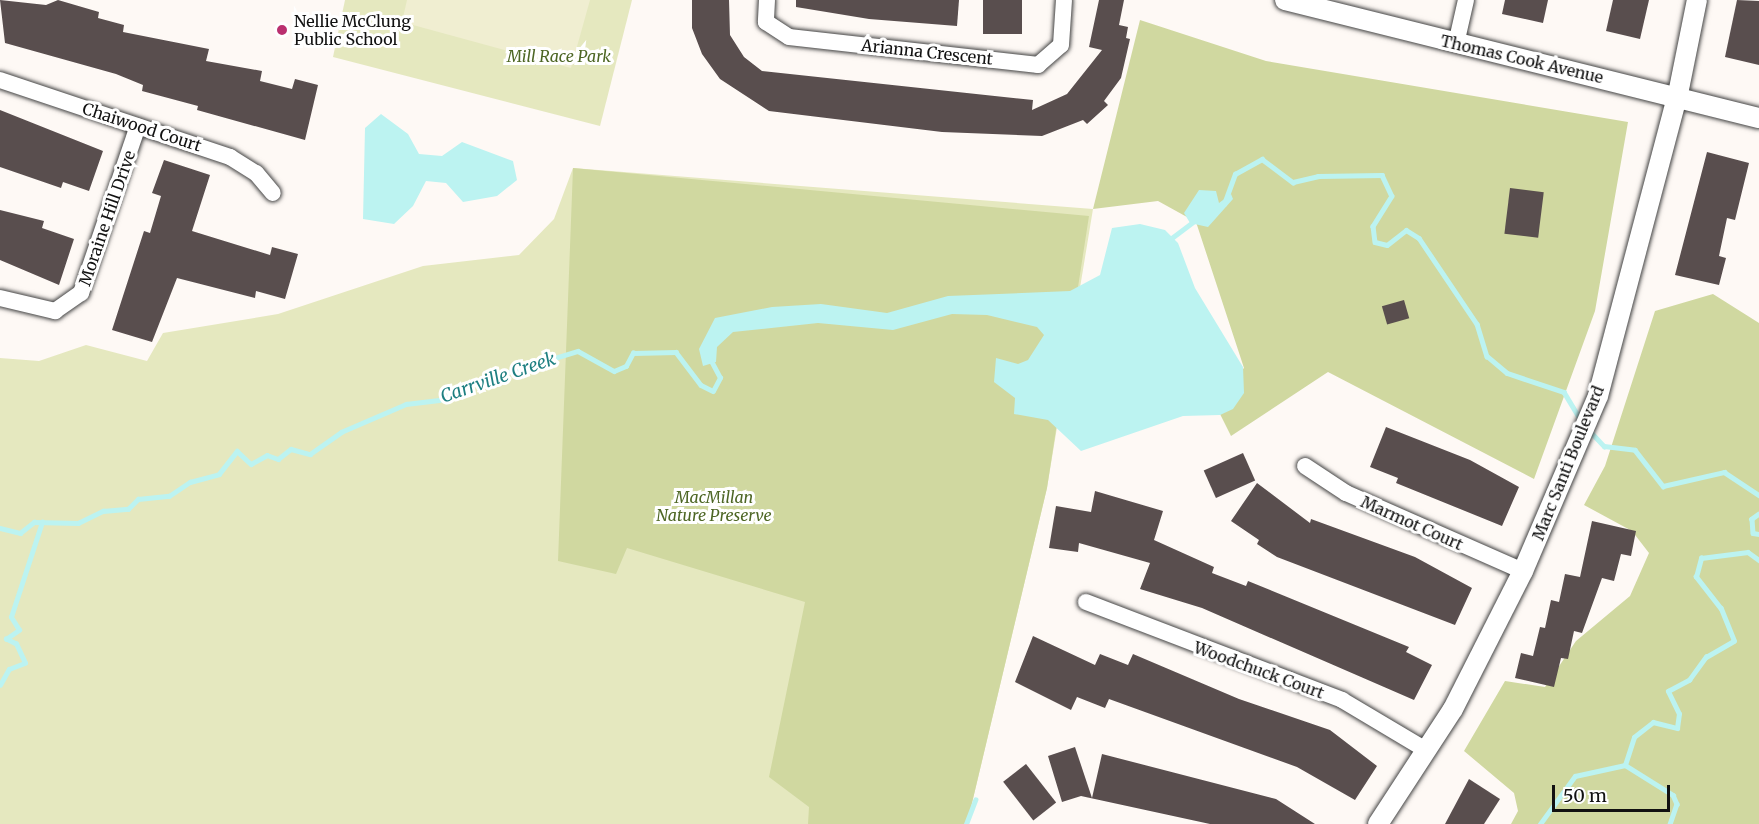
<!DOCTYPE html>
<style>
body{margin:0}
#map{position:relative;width:1759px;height:824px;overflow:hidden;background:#fef9f5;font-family:Merriweather,serif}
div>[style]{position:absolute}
.green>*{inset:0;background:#e5e8bf}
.forest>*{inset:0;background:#d0d8a0}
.pitch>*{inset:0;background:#f0eed1}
.water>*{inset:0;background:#bcf3f1}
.stream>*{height:4.5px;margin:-2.25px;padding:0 2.25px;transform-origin:2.25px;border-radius:2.25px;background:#bcf3f1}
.building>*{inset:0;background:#594e4e;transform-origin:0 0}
.roads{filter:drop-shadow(0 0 2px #444) drop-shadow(0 0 2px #444)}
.minor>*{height:16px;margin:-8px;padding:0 8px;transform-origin:8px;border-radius:8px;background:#fff}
.tertiary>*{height:20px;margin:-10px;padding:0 10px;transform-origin:10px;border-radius:10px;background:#fff}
.dots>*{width:16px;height:16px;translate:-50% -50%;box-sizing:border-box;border:3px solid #fff;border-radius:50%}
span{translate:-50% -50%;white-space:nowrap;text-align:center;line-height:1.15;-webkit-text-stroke:6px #fff;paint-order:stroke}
.poi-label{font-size:16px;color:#111}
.left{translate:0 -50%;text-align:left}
.street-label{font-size:16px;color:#111}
.park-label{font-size:16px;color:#4d6624;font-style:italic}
.water-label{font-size:18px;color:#1d7f81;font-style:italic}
.scale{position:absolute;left:1552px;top:785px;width:118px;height:27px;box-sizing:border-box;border:3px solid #111;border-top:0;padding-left:8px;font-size:18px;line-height:21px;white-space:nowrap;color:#111;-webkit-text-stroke:4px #fff;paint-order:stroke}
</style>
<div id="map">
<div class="green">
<div style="clip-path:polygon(345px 0,632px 0,600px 126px,333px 57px)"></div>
<div style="clip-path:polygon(573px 168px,1093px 209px,1047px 488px,967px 824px,0 824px,0 358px,39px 361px,86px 345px,147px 361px,163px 333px,278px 314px,423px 266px,519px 255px,554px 219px)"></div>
</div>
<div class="forest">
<div style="clip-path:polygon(1140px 20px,1266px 61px,1628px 122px,1595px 311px,1534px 479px,1328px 372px,1231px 436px,1212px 398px,1244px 368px,1196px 222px,1158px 201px,1093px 209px)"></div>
<div style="clip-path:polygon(573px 168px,1089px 216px,1047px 488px,967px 824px,808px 824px,809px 807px,769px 777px,805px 602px,627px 548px,616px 574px,558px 561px)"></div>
<div style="clip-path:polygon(1713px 294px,1759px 323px,1759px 824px,1511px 824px,1518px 811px,1514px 793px,1464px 751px,1505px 681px,1545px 687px,1576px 641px,1630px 596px,1649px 553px,1632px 531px,1584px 505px,1605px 466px,1655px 311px)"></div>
</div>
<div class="pitch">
<div style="clip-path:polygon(407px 0,590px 0,571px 68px,402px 22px)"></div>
</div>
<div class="water">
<div style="clip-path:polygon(381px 114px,408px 134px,419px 154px,442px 156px,462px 142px,513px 161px,517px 180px,497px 196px,463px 202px,446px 183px,426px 181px,413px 206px,394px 224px,363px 219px,365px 128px)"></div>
<div style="clip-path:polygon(1199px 190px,1216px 191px,1219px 203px,1231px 194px,1233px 199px,1208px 227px,1190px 223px,1184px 213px)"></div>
<div style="clip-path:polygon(1140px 224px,1165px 230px,1178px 243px,1195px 288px,1243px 367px,1244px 393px,1233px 409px,1220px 415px,1183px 416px,1081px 451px,1048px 420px,1014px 414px,1015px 398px,994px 382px,996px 358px,1018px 364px,1028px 360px,1044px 335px,1037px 327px,987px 315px,952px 314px,893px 330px,818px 323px,733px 332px,717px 347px,716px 362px,703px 366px,699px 349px,715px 318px,772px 307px,821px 304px,887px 313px,948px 296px,1070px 291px,1100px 275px,1112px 228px)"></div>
</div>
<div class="stream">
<div style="left:1224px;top:204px;width:32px;rotate:-70deg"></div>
<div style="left:1235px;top:174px;width:31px;rotate:-29deg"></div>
<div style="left:1262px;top:159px;width:39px;rotate:37deg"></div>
<div style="left:1293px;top:182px;width:26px;rotate:-13deg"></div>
<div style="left:1318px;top:176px;width:64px;rotate:-0.9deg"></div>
<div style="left:1382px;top:175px;width:23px;rotate:65deg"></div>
<div style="left:1392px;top:196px;width:36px;rotate:122deg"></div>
<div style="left:1373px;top:226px;width:16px;rotate:83deg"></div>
<div style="left:1375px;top:242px;width:12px;rotate:14deg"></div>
<div style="left:1387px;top:245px;width:24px;rotate:-38deg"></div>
<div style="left:1406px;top:230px;width:15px;rotate:32deg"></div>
<div style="left:1419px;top:238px;width:104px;rotate:56deg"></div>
<div style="left:1477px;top:324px;width:34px;rotate:73deg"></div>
<div style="left:1487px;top:356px;width:26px;rotate:40deg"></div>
<div style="left:1507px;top:373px;width:60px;rotate:18.4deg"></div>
<div style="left:1564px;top:392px;width:33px;rotate:59deg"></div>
<div style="left:1169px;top:240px;width:34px;rotate:-37deg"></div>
<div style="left:1590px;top:431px;width:21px;rotate:47deg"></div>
<div style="left:1604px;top:446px;width:31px;rotate:7deg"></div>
<div style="left:1635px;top:450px;width:46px;rotate:52.1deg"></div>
<div style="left:1663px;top:486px;width:63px;rotate:-12.9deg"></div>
<div style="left:1724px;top:472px;width:42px;rotate:33.3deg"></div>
<div style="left:1759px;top:514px;width:9px;rotate:144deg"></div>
<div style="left:1752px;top:519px;width:14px;rotate:86deg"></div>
<div style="left:1753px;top:533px;width:6px;rotate:9deg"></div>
<div style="left:0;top:528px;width:21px;rotate:14deg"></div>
<div style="left:20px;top:533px;width:18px;rotate:-38deg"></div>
<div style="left:34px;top:522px;width:44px;rotate:1.3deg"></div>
<div style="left:78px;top:523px;width:28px;rotate:-26deg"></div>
<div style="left:103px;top:511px;width:25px;rotate:-5deg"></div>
<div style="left:128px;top:509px;width:14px;rotate:-45deg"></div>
<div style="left:138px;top:499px;width:31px;rotate:-6deg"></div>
<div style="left:169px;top:496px;width:25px;rotate:-34deg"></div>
<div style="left:190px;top:482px;width:30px;rotate:-15deg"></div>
<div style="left:219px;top:474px;width:29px;rotate:-52deg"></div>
<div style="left:237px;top:451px;width:19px;rotate:43deg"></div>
<div style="left:251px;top:464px;width:18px;rotate:-29deg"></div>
<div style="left:267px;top:455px;width:12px;rotate:20deg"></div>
<div style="left:278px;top:459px;width:16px;rotate:-38deg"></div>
<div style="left:291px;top:449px;width:20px;rotate:15deg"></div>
<div style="left:310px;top:454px;width:38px;rotate:-35deg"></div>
<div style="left:341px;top:432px;width:71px;rotate:-23.3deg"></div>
<div style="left:406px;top:404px;width:33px;rotate:-7deg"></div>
<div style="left:439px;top:400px;width:44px;rotate:-25.4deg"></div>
<div style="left:479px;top:381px;width:103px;rotate:-16.9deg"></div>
<div style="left:578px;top:351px;width:41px;rotate:29.1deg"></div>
<div style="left:614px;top:371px;width:13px;rotate:-23deg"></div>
<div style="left:626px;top:366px;width:15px;rotate:-62deg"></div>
<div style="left:633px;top:353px;width:43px;rotate:-1.3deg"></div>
<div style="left:676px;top:352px;width:41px;rotate:52.9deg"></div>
<div style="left:701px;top:385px;width:13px;rotate:27deg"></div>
<div style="left:713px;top:391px;width:15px;rotate:-62deg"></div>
<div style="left:720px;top:378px;width:21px;rotate:-118deg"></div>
<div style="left:0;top:685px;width:18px;rotate:-61deg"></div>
<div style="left:9px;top:669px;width:17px;rotate:-21deg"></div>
<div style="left:25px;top:663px;width:21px;rotate:-115deg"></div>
<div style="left:16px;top:644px;width:11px;rotate:-153deg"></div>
<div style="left:6px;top:639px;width:16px;rotate:-35deg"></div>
<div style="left:19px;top:630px;width:15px;rotate:-122deg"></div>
<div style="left:11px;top:617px;width:100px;rotate:-71.9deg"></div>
<div style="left:1625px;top:765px;width:29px;rotate:-72deg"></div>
<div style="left:1634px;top:737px;width:24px;rotate:-38deg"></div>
<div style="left:1653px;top:722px;width:25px;rotate:14deg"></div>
<div style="left:1677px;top:728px;width:14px;rotate:-82deg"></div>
<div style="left:1679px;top:714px;width:25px;rotate:-116deg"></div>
<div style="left:1668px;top:691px;width:24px;rotate:-28deg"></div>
<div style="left:1689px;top:680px;width:29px;rotate:-54deg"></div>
<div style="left:1706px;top:657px;width:32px;rotate:-30deg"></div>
<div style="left:1734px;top:641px;width:35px;rotate:-112deg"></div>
<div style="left:1721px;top:609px;width:41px;rotate:-128deg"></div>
<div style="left:1696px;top:577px;width:20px;rotate:-75deg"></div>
<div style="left:1701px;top:558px;width:47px;rotate:-7.3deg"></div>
<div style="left:1748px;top:552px;width:14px;rotate:36deg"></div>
<div style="left:1625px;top:765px;width:57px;rotate:32deg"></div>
<div style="left:1673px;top:795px;width:10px;rotate:66deg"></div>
<div style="left:1677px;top:804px;width:21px;rotate:109deg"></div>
<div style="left:966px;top:824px;width:26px;rotate:-69deg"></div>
<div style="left:1540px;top:824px;width:59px;rotate:-53.9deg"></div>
<div style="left:1575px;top:776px;width:51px;rotate:-12.4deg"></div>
</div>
<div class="building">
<div style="clip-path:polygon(0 0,46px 5px,58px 0,99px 12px,98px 18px,124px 25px,123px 32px,209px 49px,206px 61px,262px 71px,260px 81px,292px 89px,295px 79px,318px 85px,305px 140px,197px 110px,198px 106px,142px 91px,143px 85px,116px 74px,5px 43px)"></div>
<div style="clip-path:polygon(692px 0,729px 0,730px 35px,744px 57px,762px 71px,1033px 100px,1032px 110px,1067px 94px,1102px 50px,1089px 47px,1099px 0,1124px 0,1119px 25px,1128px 27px,1126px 38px,1130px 39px,1121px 78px,1104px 101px,1108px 105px,1087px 124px,1083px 120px,1042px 136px,942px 132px,769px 111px,720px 79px,702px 54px,692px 28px)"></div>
<div style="clip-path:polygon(796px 0,959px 0,957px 26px,869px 19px,796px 7px)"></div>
<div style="left:983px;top:0;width:39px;height:34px"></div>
<div style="clip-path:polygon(1505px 0,1548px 0,1543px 23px,1502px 14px)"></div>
<div style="clip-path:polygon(1613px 0,1649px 0,1640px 39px,1606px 31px)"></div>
<div style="clip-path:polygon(1737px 0,1759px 1px,1759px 65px,1725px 57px)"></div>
<div style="clip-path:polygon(0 110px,103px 151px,89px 191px,63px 182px,61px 188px,0 167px)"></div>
<div style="clip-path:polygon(1707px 152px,1749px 163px,1735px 220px,1727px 218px,1719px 256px,1726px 258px,1719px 285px,1675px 275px)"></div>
<div style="clip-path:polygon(164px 160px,210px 175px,192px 231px,270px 255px,272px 247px,298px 254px,285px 299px,256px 291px,255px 298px,177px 278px,152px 342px,112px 330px,144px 231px,150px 233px,161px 196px,152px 193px)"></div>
<div style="left:1510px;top:188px;width:34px;height:46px;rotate:7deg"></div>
<div style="clip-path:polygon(0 210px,44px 221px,42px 228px,74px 239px,59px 285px,0 260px)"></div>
<div style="left:1404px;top:300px;width:19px;height:23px;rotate:74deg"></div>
<div style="clip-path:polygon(1386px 427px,1470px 460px,1519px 487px,1502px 526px,1396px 483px,1398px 478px,1370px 467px)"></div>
<div style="left:1243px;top:453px;width:30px;height:43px;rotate:66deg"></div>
<div style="clip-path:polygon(1257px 483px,1310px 523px,1311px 519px,1415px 557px,1472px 588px,1455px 625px,1277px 557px,1257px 544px,1259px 540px,1231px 521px)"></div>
<div style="clip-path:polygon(1095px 491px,1163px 511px,1154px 540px,1214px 567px,1212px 573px,1246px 586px,1248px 581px,1409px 647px,1406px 652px,1432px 665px,1414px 700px,1202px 608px,1140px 589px,1150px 563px,1079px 543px,1078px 552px,1049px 548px,1056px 506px,1091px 512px)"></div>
<div style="clip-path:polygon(1592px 521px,1636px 531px,1631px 556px,1621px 554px,1614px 581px,1602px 578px,1582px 633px,1574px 631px,1568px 659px,1561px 658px,1554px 687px,1515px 678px,1521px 653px,1533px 656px,1540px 627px,1545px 628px,1551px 600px,1559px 602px,1565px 574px,1580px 577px)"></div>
<div style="clip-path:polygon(1033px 636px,1095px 665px,1100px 654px,1128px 665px,1133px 654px,1239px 699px,1330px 730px,1377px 766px,1355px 800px,1297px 767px,1109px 699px,1105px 708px,1077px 697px,1071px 710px,1015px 682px)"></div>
<div style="clip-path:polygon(1075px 747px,1092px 798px,1102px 754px,1276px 799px,1315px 824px,1210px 824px,1081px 796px,1062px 802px,1048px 756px)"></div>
<div style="left:1026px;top:764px;width:49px;height:29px;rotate:52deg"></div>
<div style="clip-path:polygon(1469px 779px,1500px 799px,1484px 824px,1445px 824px)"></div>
</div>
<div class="roads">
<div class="minor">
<div style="left:767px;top:0;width:22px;rotate:93deg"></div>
<div style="left:766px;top:22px;width:27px;rotate:33deg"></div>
<div style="left:789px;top:37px;width:251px;rotate:6.4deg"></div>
<div style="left:1038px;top:65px;width:30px;rotate:-41deg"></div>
<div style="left:1061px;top:45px;width:45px;rotate:-86.2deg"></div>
<div style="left:1456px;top:44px;width:45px;rotate:-77.2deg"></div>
<div style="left:0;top:80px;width:243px;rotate:18.5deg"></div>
<div style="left:230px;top:157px;width:31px;rotate:32deg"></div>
<div style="left:256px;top:173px;width:26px;rotate:50deg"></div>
<div style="left:0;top:298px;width:57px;rotate:13.3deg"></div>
<div style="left:55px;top:311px;width:32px;rotate:-35deg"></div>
<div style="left:81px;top:293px;width:176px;rotate:-71.2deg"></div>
<div style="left:1305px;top:466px;width:49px;rotate:33.4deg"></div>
<div style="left:1346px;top:493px;width:193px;rotate:23.8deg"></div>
<div style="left:1086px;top:602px;width:274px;rotate:20.9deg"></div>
<div style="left:1342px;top:700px;width:98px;rotate:30.8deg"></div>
</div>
<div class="tertiary">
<div style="left:1285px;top:0;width:488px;rotate:14deg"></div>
<div style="left:1378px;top:824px;width:137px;rotate:-56.9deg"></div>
<div style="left:1453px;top:709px;width:155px;rotate:-63.1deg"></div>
<div style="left:1523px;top:571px;width:190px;rotate:-66.8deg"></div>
<div style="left:1598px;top:396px;width:312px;rotate:-75.2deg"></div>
<div style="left:1678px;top:94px;width:96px;rotate:-78.6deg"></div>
</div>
</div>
<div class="dots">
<div style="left:282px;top:30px;background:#ba306f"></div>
</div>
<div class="poi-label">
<span class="left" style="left:294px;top:30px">Nellie McClung<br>Public School</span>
</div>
<div class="street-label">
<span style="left:927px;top:52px;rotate:6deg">Arianna Crescent</span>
<span style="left:1522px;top:59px;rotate:13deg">Thomas Cook Avenue</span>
<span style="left:142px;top:127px;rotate:18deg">Chaiwood Court</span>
<span style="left:107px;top:218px;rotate:-71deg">Moraine Hill Drive</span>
<span style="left:1568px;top:463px;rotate:-68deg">Marc Santi Boulevard</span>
<span style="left:1412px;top:523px;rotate:24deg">Marmot Court</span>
<span style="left:1259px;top:670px;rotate:20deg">Woodchuck Court</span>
</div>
<div class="park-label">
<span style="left:559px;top:56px">Mill Race Park</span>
<span style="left:714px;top:506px">MacMillan<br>Nature Preserve</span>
</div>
<div class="water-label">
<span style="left:498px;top:378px;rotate:-19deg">Carrville Creek</span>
</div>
<div class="scale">50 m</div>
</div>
